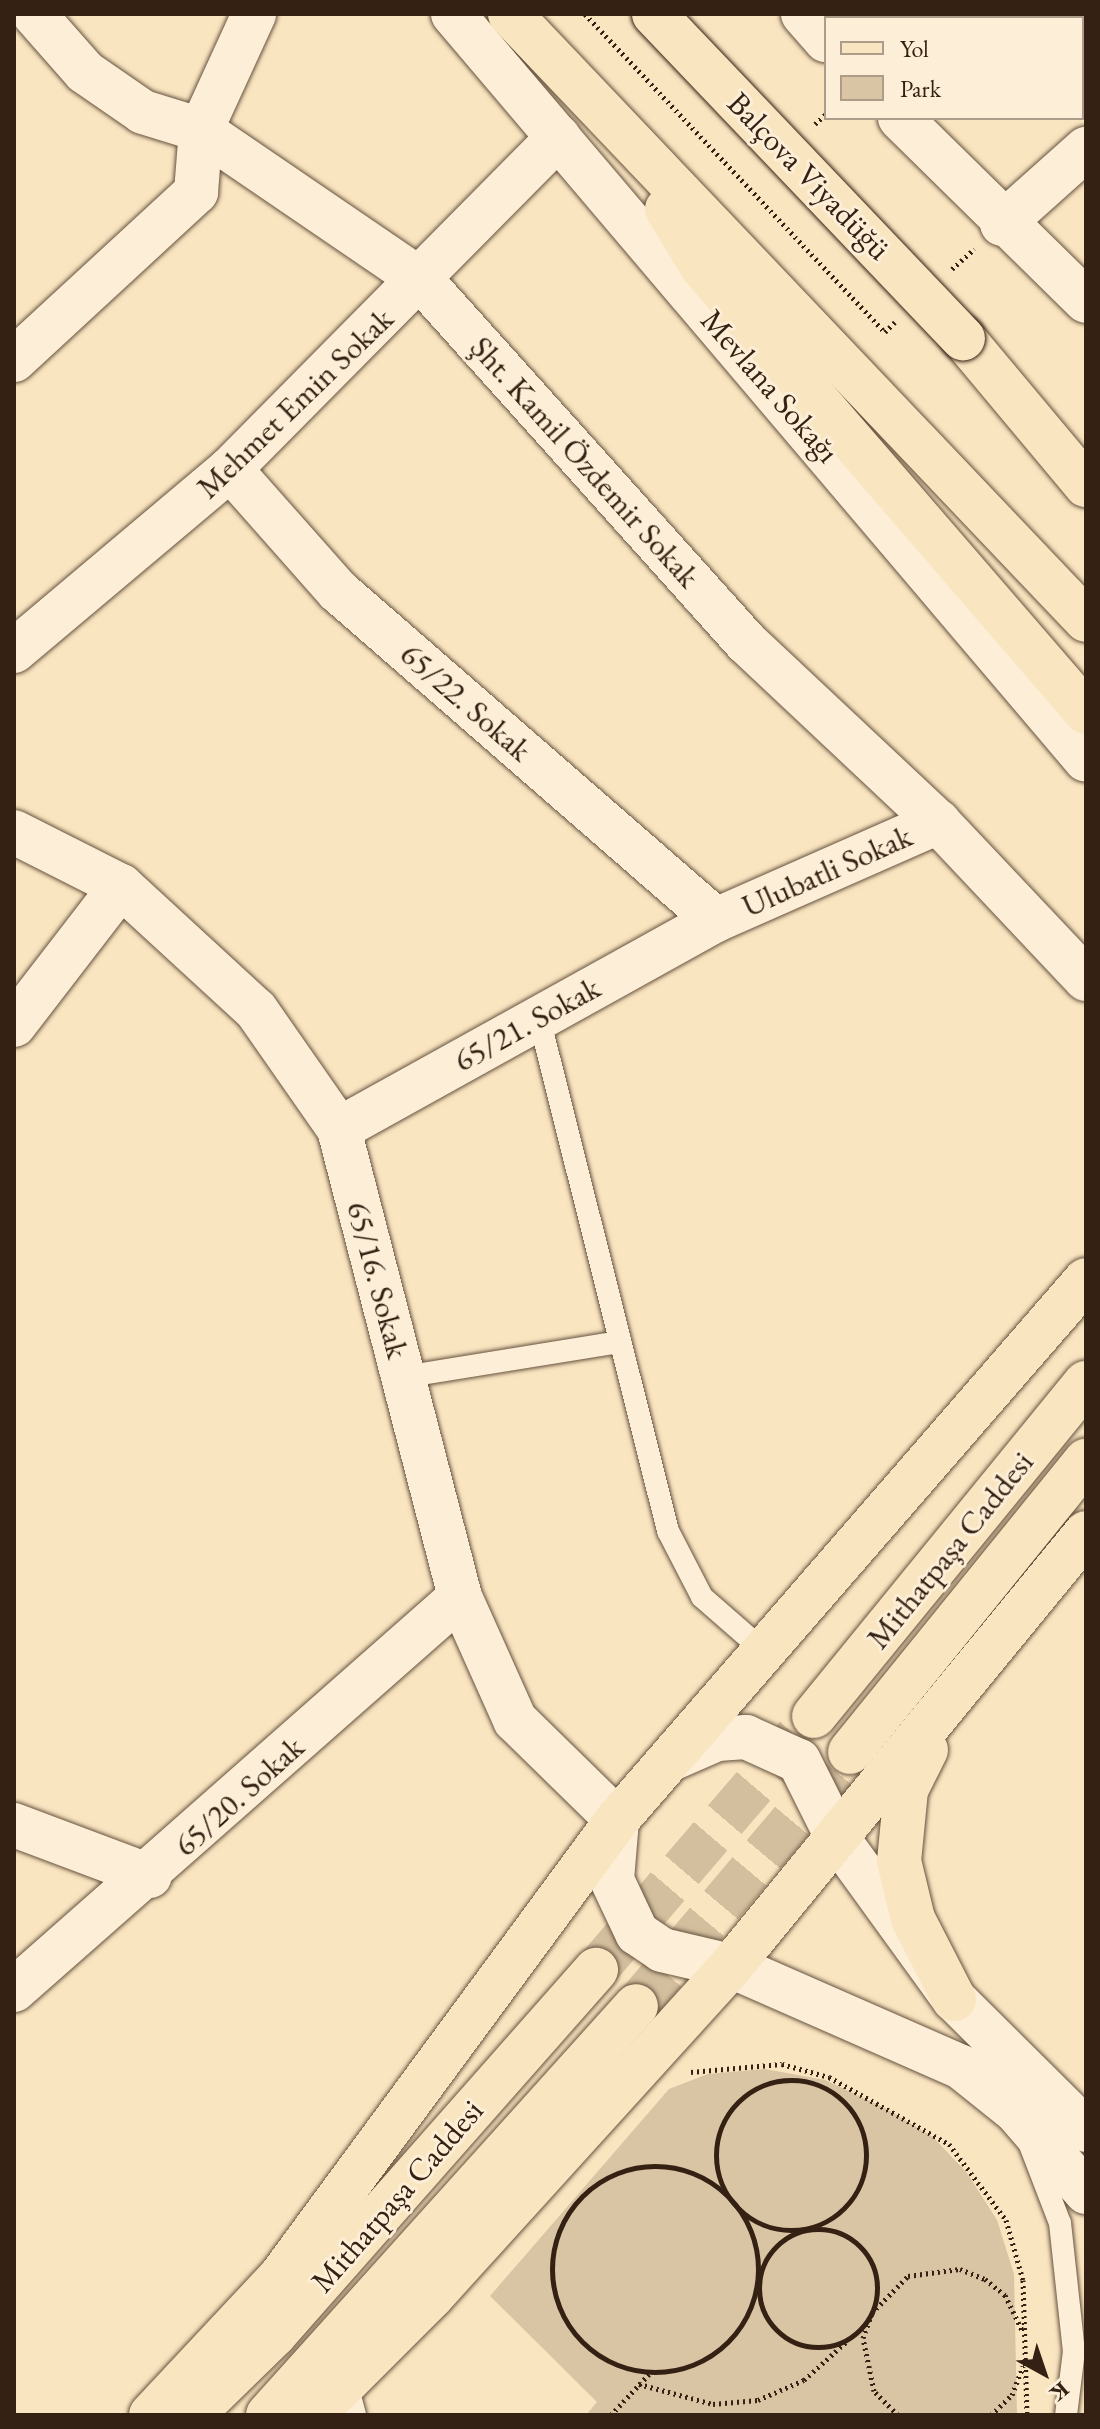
<!DOCTYPE html>
<meta charset="utf-8">
<style>
body{margin:0}
#map{position:relative;width:1100px;height:2429px;overflow:hidden;background:#fae5c1;font-family:"EB Garamond",serif}
div>[style]{position:absolute}
.green>*{inset:0;background:#d9c4a3}
.primary-tunnel>*{height:44px;margin-top:-22px;transform-origin:0;background:repeating-linear-gradient(90deg,#d3be9e 0 44px,transparent 0 66px)}
.path>*{height:5px;margin-top:-2.5px;transform-origin:0;background:repeating-linear-gradient(90deg,#352113 0 2px,transparent 0 6px)}
.path>.ring{margin:-2.5px;padding:0;box-sizing:content-box;background:none;border:5px solid #352113;border-radius:50%}
.roads{filter:drop-shadow(0 0 2px #66523e) drop-shadow(0 0 2px #66523e)}
.lane>*{height:22px;margin:-11px;padding:0 11px;transform-origin:11px;border-radius:11px;background:#fceed7}
.street>*{height:44px;margin:-22px;padding:0 22px;transform-origin:22px;border-radius:22px;background:#fceed7}
.secondary>*{height:44px;margin:-22px;padding:0 22px;transform-origin:22px;border-radius:22px;background:#fceed7}
.primary>*{height:44px;margin:-22px;padding:0 22px;transform-origin:22px;border-radius:22px;background:#fae5c1}
.highway>*{height:44px;margin:-22px;padding:0 22px;transform-origin:22px;border-radius:22px;background:#fae5c1}
.bridges{filter:drop-shadow(0 0 2px #352113) drop-shadow(0 0 2px #352113)}
.highway-bridge>*{height:44px;margin:-22px;padding:0 22px;transform-origin:22px;border-radius:22px;background:#fae5c1}
span{translate:-50% -50%;white-space:nowrap;text-align:center;line-height:1.15;-webkit-text-stroke:6px #fceed7;paint-order:stroke}
.street-label{font-size:32px;color:#352113}
.frame{position:absolute;inset:0;border:16px solid #352113;pointer-events:none}
.legend{position:absolute;left:824px;top:16px;width:260px;height:104px;box-sizing:border-box;background:#fceed7;border:2px solid #ac9c89;margin:0;padding:10px 14px;list-style:none;font-size:24px;color:#352113}
.legend li{display:flex;align-items:center;gap:16px;height:40px}
.legend b{width:40px;border:2px solid #ac9c89}
.north{position:absolute;left:1004px;top:2333px;width:80px;height:80px;-webkit-text-stroke:6px #fceed7;paint-order:stroke;rotate:140deg;font-size:22px;font-weight:700;line-height:32px;text-align:center;color:#352113}
.north::after{content:'';display:block;margin:auto;width:28px;height:36px;background:#352113;clip-path:polygon(50% 0,100% 100%,50% 72%,0 100%)}
</style>
<div id="map">
<div class="green">
<div style="clip-path:polygon(765px 2069px,825px 2080px,887px 2109px,933px 2137px,967px 2173px,997px 2220px,1014px 2274px,1017px 2415px,586px 2415px,597px 2402px,490px 2296px,669px 2089px,708px 2074px)"></div>
</div>
<div class="primary-tunnel">
<div style="left:596px;top:1970px;width:335px;rotate:-49.4deg"></div>
<div style="left:636px;top:2006px;width:332px;rotate:-49.9deg"></div>
</div>
<div class="path">
<div style="left:585px;top:14px;width:437px;rotate:46.7deg"></div>
<div style="left:885px;top:332px;width:14px;rotate:-45deg"></div>
<div style="left:815px;top:124px;width:15px;rotate:-42deg"></div>
<div style="left:952px;top:269px;width:30px;rotate:-42deg"></div>
<div style="left:691px;top:2072px;width:91px;rotate:-5deg"></div>
<div style="left:782px;top:2064px;width:49px;rotate:15.5deg"></div>
<div style="left:829px;top:2077px;width:137px;rotate:29.2deg"></div>
<div style="left:949px;top:2144px;width:95px;rotate:53.1deg"></div>
<div style="left:1006px;top:2220px;width:62px;rotate:74.2deg"></div>
<div style="left:1023px;top:2280px;width:135px;rotate:88.3deg"></div>
<div class="ring" style="left:716px;top:2080px;width:145px;height:145px"></div>
<div class="ring" style="left:552px;top:2166px;width:201px;height:201px"></div>
<div class="ring" style="left:759px;top:2229px;width:113px;height:113px"></div>
<div style="left:639px;top:2384px;width:77px;rotate:15.1deg"></div>
<div style="left:713px;top:2404px;width:45px;rotate:-5.1deg"></div>
<div style="left:758px;top:2400px;width:50px;rotate:-23.5deg"></div>
<div style="left:804px;top:2380px;width:58px;rotate:-42.2deg"></div>
<div style="left:611px;top:2415px;width:59px;rotate:-47.1deg"></div>
<div style="left:898px;top:2415px;width:34px;rotate:-135deg"></div>
<div style="left:874px;top:2391px;width:54px;rotate:-101.7deg"></div>
<div style="left:863px;top:2338px;width:27px;rotate:-70deg"></div>
<div style="left:872px;top:2313px;width:52px;rotate:-45.8deg"></div>
<div style="left:908px;top:2276px;width:52px;rotate:-7.7deg"></div>
<div style="left:960px;top:2269px;width:27px;rotate:22deg"></div>
<div style="left:985px;top:2279px;width:26px;rotate:39deg"></div>
<div style="left:1005px;top:2295px;width:41px;rotate:64.1deg"></div>
<div style="left:991px;top:2415px;width:29px;rotate:-44deg"></div>
<div style="left:1012px;top:2395px;width:31px;rotate:-69deg"></div>
</div>
<div class="roads">
<div class="lane">
<div style="left:539px;top:1018px;width:529px;rotate:75.88deg"></div>
<div style="left:668px;top:1531px;width:74px;rotate:62.7deg"></div>
<div style="left:702px;top:1597px;width:84px;rotate:41.1deg"></div>
<div style="left:403px;top:1377px;width:220px;rotate:-9.2deg"></div>
<div style="left:1030px;top:2145px;width:84px;rotate:69deg"></div>
<div style="left:1060px;top:2223px;width:129px;rotate:83.8deg"></div>
<div style="left:1074px;top:2351px;width:64px;rotate:97.1deg"></div>
<div style="left:346px;top:2381px;width:35px;rotate:75deg"></div>
</div>
<div class="street">
<div style="left:34px;top:14px;width:77px;rotate:48.7deg"></div>
<div style="left:85px;top:72px;width:70px;rotate:34.6deg"></div>
<div style="left:143px;top:112px;width:61px;rotate:17.2deg"></div>
<div style="left:201px;top:130px;width:268px;rotate:34.3deg"></div>
<div style="left:422px;top:281px;width:485px;rotate:48.1deg"></div>
<div style="left:746px;top:642px;width:263px;rotate:43.2deg"></div>
<div style="left:938px;top:822px;width:216px;rotate:46.7deg"></div>
<div style="left:803px;top:14px;width:35px;rotate:49deg"></div>
<div style="left:939px;top:18px;width:6px;rotate:-39deg"></div>
<div style="left:900px;top:118px;width:261px;rotate:44.5deg"></div>
<div style="left:1002px;top:224px;width:113px;rotate:-41.8deg"></div>
<div style="left:14px;top:360px;width:248px;rotate:-42.7deg"></div>
<div style="left:196px;top:192px;width:62px;rotate:-85.4deg"></div>
<div style="left:201px;top:130px;width:128px;rotate:-65.4deg"></div>
<div style="left:230px;top:469px;width:163px;rotate:48.5deg"></div>
<div style="left:338px;top:591px;width:501px;rotate:41.04deg"></div>
<div style="left:14px;top:651px;width:282px;rotate:-40.1deg"></div>
<div style="left:230px;top:469px;width:467px;rotate:-45.3deg"></div>
<div style="left:14px;top:832px;width:120px;rotate:26.8deg"></div>
<div style="left:121px;top:886px;width:183px;rotate:42.6deg"></div>
<div style="left:256px;top:1010px;width:145px;rotate:55.1deg"></div>
<div style="left:339px;top:1129px;width:483px;rotate:75.5deg"></div>
<div style="left:460px;top:1597px;width:135px;rotate:65.9deg"></div>
<div style="left:515px;top:1720px;width:143px;rotate:44.4deg"></div>
<div style="left:14px;top:1025px;width:175px;rotate:-52.4deg"></div>
<div style="left:339px;top:1129px;width:431px;rotate:-29deg"></div>
<div style="left:716px;top:920px;width:243px;rotate:-23.8deg"></div>
<div style="left:14px;top:1825px;width:145px;rotate:20.6deg"></div>
<div style="left:14px;top:1990px;width:594px;rotate:-41.39deg"></div>
</div>
<div class="secondary">
<div style="left:453px;top:14px;width:978px;rotate:49.68deg"></div>
<div style="left:671px;top:1759px;width:50px;rotate:-23.5deg"></div>
<div style="left:717px;top:1739px;width:29px;rotate:-4deg"></div>
<div style="left:746px;top:1737px;width:58px;rotate:24.4deg"></div>
<div style="left:799px;top:1761px;width:87px;rotate:63.4deg"></div>
<div style="left:838px;top:1839px;width:198px;rotate:54.1deg"></div>
<div style="left:954px;top:1999px;width:186px;rotate:44.8deg"></div>
<div style="left:617px;top:1820px;width:60px;rotate:94.8deg"></div>
<div style="left:612px;top:1880px;width:59px;rotate:64.7deg"></div>
<div style="left:637px;top:1933px;width:30px;rotate:34deg"></div>
<div style="left:662px;top:1950px;width:71px;rotate:13.1deg"></div>
<div style="left:731px;top:1966px;width:251px;rotate:23.7deg"></div>
<div style="left:961px;top:2067px;width:70px;rotate:38.7deg"></div>
<div style="left:1016px;top:2111px;width:107px;rotate:49.2deg"></div>
</div>
<div class="primary">
<div style="left:814px;top:1716px;width:430px;rotate:-50.8deg"></div>
<div style="left:926px;top:1750px;width:45px;rotate:116.6deg"></div>
<div style="left:906px;top:1790px;width:71px;rotate:95.6deg"></div>
<div style="left:899px;top:1861px;width:60px;rotate:76.4deg"></div>
<div style="left:913px;top:1919px;width:90px;rotate:62.9deg"></div>
<div style="left:850px;top:1752px;width:375px;rotate:-51deg"></div>
<div style="left:151px;top:2415px;width:190px;rotate:-46.9deg"></div>
<div style="left:281px;top:2276px;width:566px;rotate:-53.62deg"></div>
<div style="left:617px;top:1820px;width:715px;rotate:-49.03deg"></div>
<div style="left:192px;top:2415px;width:115px;rotate:-44.3deg"></div>
<div style="left:274px;top:2335px;width:487px;rotate:-48.6deg"></div>
<div style="left:268px;top:2415px;width:550px;rotate:-48.02deg"></div>
<div style="left:313px;top:2415px;width:168px;rotate:-45deg"></div>
<div style="left:432px;top:2296px;width:445px;rotate:-47.8deg"></div>
<div style="left:731px;top:1966px;width:560px;rotate:-50.65deg"></div>
</div>
<div class="highway">
<div style="left:510px;top:14px;width:836px;rotate:46.45deg"></div>
<div style="left:667px;top:209px;width:68px;rotate:58.9deg"></div>
<div style="left:702px;top:267px;width:588px;rotate:49.21deg"></div>
<div style="left:963px;top:338px;width:192px;rotate:50.1deg"></div>
</div>
</div>
<div class="bridges">
<div class="highway-bridge">
<div style="left:654px;top:14px;width:448px;rotate:46.4deg"></div>
</div>
</div>
<div class="street-label">
<span style="left:809px;top:176px;rotate:46deg">Balçova Viyadüğü</span>
<span style="left:770px;top:386px;rotate:49deg">Mevlana Sokağı</span>
<span style="left:295px;top:403px;rotate:-44deg">Mehmet Emin Sokak</span>
<span style="left:585px;top:462px;rotate:48deg">Şht. Kamil Özdemir Sokak</span>
<span style="left:466px;top:702px;rotate:41deg">65/22. Sokak</span>
<span style="left:827px;top:871px;rotate:-24deg">Ulubatli Sokak</span>
<span style="left:527px;top:1024px;rotate:-29deg">65/21. Sokak</span>
<span style="left:378px;top:1280px;rotate:75deg">65/16. Sokak</span>
<span style="left:950px;top:1550px;rotate:-51deg">Mithatpaşa Caddesi</span>
<span style="left:239px;top:1796px;rotate:-42deg">65/20. Sokak</span>
<span style="left:397px;top:2196px;rotate:-49deg">Mithatpaşa Caddesi</span>
</div>
<div class="frame"></div>
<ul class="legend">
<li><b style="height:10px;background:#fae5c1"></b>Yol</li>
<li><b style="height:22px;background:#d9c4a3"></b>Park</li>
</ul>
<div class="north">K</div>
</div>
